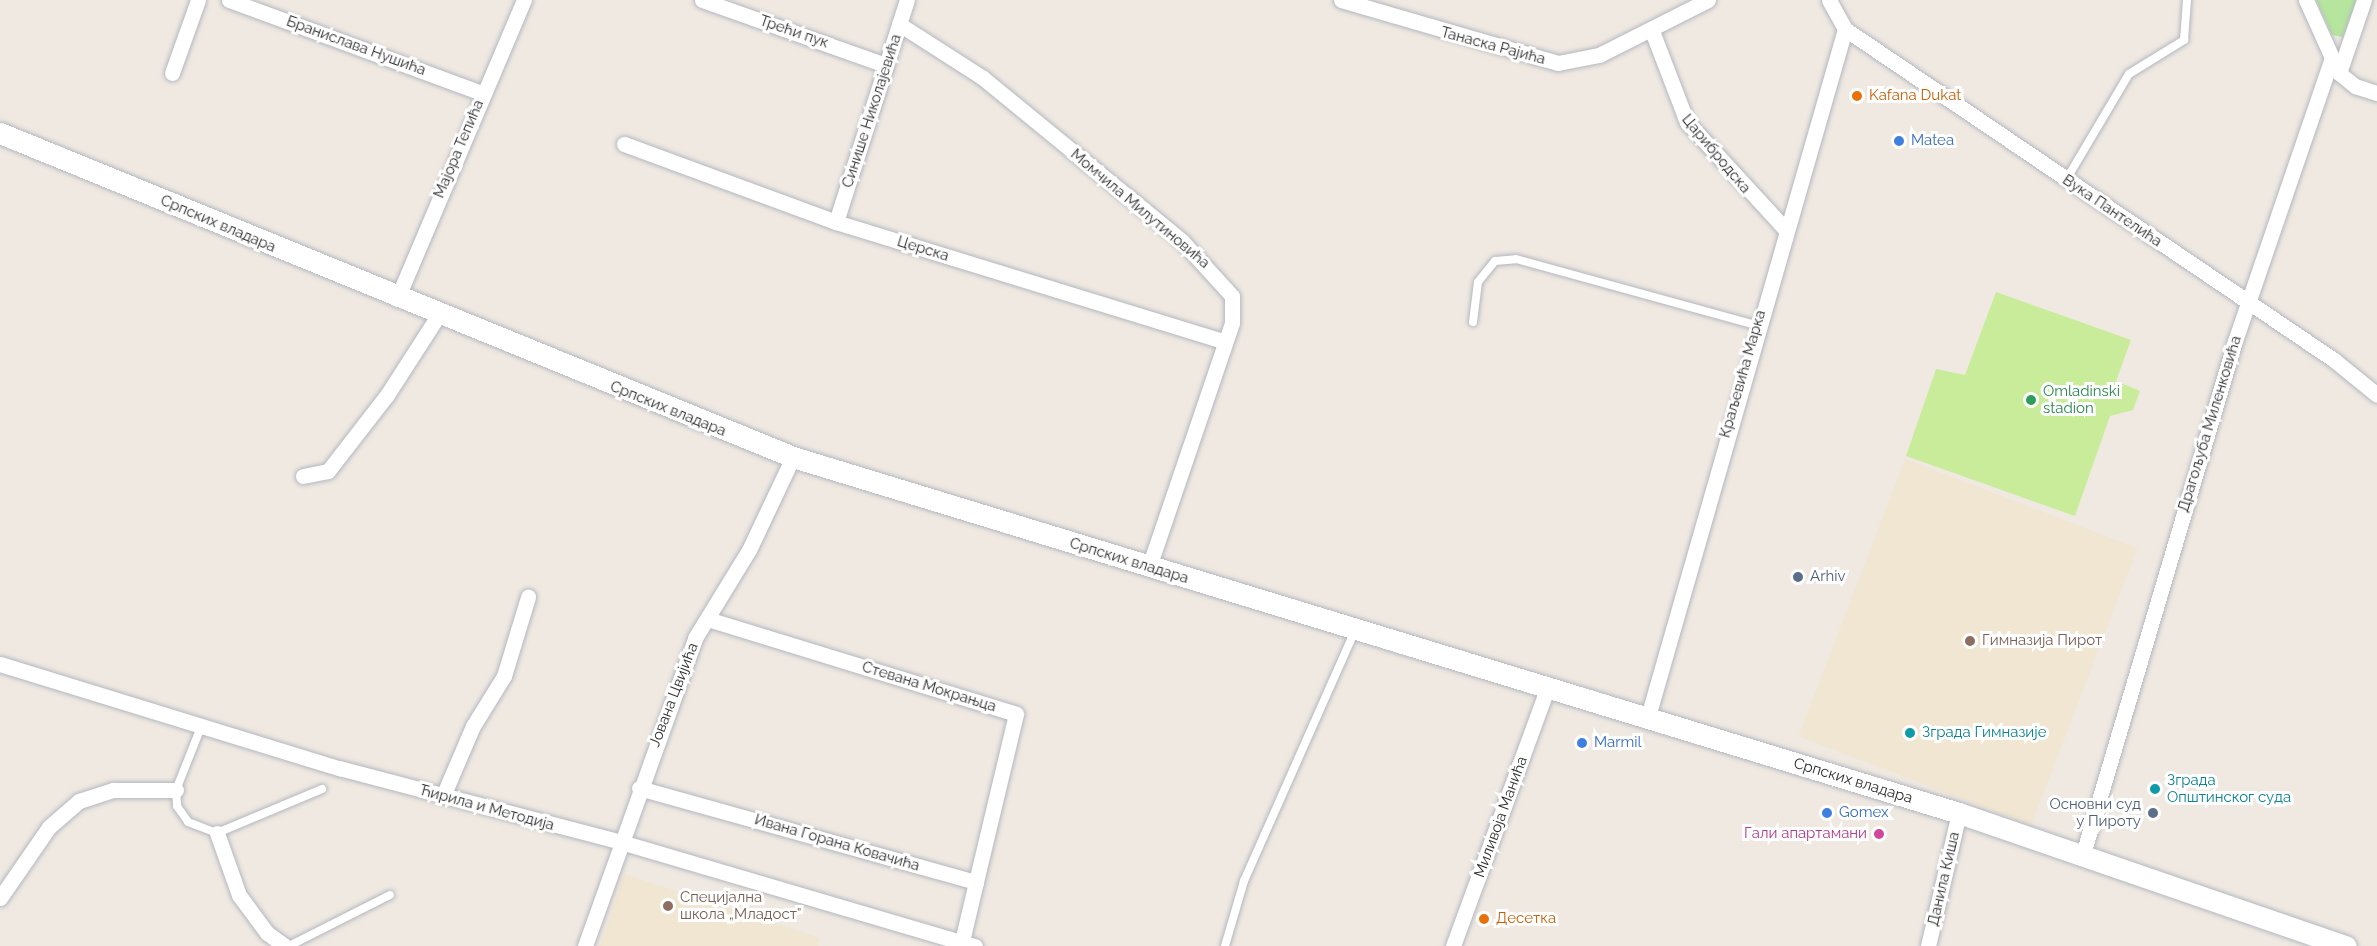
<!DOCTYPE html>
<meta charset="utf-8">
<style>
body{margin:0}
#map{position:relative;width:2377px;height:946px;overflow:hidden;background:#efe9e1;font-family:Raleway,sans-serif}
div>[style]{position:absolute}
.education>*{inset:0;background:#f0e6d1;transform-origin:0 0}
.green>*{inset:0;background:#b6e59e}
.pitch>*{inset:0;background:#c9ec9a}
.roads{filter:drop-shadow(0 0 2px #b4b7c1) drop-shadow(0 0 2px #b4b7c1)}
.lane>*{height:8px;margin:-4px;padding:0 4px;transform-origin:4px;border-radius:4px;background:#fff}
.street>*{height:15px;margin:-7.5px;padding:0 7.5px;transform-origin:7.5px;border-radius:7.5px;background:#fff}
.secondary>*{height:21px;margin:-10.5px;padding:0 10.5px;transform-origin:10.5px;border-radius:10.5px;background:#fff}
.dots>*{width:16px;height:16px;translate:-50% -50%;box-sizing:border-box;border:3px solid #fff;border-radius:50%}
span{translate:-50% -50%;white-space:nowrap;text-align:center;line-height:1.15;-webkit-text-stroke:6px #fff;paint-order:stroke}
.street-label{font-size:15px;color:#2e2e2e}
.food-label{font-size:15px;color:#c56008}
.left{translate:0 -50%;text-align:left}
.shop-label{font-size:15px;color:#366cbe}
.leisure-label{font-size:15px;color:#27864d}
.service-label{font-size:15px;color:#4e5e75}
.right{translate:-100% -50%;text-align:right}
.education-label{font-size:15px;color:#785e54}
.culture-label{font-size:15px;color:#0d838f}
.hotel-label{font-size:15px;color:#b23c85}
</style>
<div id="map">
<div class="education">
<div style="left:1905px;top:459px;width:249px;height:297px;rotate:21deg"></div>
<div style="clip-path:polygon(624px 874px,820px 938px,818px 946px,600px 946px)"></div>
</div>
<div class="green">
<div style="clip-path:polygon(2316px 0,2357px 0,2343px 37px,2332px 35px)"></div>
</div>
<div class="pitch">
<div style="clip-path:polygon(1996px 292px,2131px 340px,2116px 381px,2140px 391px,2133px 410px,2110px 416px,2075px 516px,1906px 456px,1936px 369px,1965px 375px)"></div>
</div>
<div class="roads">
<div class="lane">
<div style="left:2066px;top:180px;width:123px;rotate:-59.3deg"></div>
<div style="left:2129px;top:74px;width:65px;rotate:-31.7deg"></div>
<div style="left:2184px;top:40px;width:40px;rotate:-85.7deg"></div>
<div style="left:1473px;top:322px;width:40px;rotate:-82.9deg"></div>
<div style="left:1478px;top:282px;width:27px;rotate:-51deg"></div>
<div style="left:1495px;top:261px;width:21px;rotate:-5deg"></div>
<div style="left:1516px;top:259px;width:249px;rotate:15.4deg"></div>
<div style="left:201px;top:727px;width:68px;rotate:111.6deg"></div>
<div style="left:176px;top:790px;width:16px;rotate:86deg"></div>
<div style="left:177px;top:806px;width:19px;rotate:55deg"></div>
<div style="left:188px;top:822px;width:31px;rotate:21deg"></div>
<div style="left:217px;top:833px;width:114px;rotate:-22.7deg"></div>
<div style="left:289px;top:946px;width:113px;rotate:-26.8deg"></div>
<div style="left:1225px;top:946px;width:68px;rotate:-73.7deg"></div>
<div style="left:1244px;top:881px;width:274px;rotate:-66.1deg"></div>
</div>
<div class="street">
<div style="left:229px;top:0;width:270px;rotate:20.2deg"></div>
<div style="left:702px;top:0;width:195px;rotate:19.5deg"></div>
<div style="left:1341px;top:0;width:226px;rotate:16.2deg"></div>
<div style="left:1558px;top:63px;width:42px;rotate:-11deg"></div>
<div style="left:1599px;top:55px;width:122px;rotate:-26.8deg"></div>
<div style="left:1829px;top:0;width:33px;rotate:61deg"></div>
<div style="left:1845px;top:29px;width:590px;rotate:34.09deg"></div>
<div style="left:2334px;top:360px;width:55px;rotate:39.1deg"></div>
<div style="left:2306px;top:0;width:80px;rotate:65.7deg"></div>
<div style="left:2339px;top:73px;width:21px;rotate:39deg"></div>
<div style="left:2355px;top:86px;width:23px;rotate:18deg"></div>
<div style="left:899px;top:24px;width:100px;rotate:32.7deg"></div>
<div style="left:983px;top:78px;width:257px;rotate:39.3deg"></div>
<div style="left:1182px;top:241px;width:74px;rotate:47.7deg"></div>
<div style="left:1232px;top:296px;width:27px;rotate:90deg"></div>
<div style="left:1232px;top:323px;width:258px;rotate:108.8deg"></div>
<div style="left:1652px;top:31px;width:97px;rotate:69deg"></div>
<div style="left:1687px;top:122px;width:147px;rotate:47.5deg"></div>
<div style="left:172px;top:73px;width:77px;rotate:-70.4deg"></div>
<div style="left:2339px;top:73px;width:77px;rotate:-71.1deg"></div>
<div style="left:624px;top:144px;width:226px;rotate:20.2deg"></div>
<div style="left:836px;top:222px;width:407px;rotate:17.1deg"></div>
<div style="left:836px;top:222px;width:233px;rotate:-72.3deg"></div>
<div style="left:397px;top:299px;width:325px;rotate:-67deg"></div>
<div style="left:303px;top:476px;width:25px;rotate:-11deg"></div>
<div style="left:328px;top:471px;width:96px;rotate:-52.2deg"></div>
<div style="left:387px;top:395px;width:94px;rotate:-57.2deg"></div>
<div style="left:711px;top:620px;width:319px;rotate:17.1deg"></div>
<div style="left:1016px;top:714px;width:173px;rotate:103.4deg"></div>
<div style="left:0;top:664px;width:355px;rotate:17.1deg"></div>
<div style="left:339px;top:768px;width:292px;rotate:14.7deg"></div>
<div style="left:621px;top:842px;width:369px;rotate:16.4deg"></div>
<div style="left:1647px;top:720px;width:719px;rotate:-74.01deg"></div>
<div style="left:639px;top:788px;width:350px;rotate:15.6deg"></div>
<div style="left:976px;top:882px;width:61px;rotate:103.3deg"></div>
<div style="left:443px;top:796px;width:76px;rotate:-66.8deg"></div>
<div style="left:473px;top:726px;width:59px;rotate:-58.2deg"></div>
<div style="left:504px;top:676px;width:83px;rotate:-73.1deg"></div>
<div style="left:217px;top:833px;width:66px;rotate:70.5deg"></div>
<div style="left:239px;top:895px;width:47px;rotate:53.6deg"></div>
<div style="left:267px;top:933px;width:22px;rotate:36deg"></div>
<div style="left:2083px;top:854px;width:535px;rotate:-73.5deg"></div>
<div style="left:2235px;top:341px;width:297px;rotate:-71.1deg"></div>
<div style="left:0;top:898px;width:86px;rotate:-55.4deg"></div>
<div style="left:49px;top:827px;width:40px;rotate:-41deg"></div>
<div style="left:79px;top:801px;width:36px;rotate:-18deg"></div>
<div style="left:113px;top:790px;width:63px"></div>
<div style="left:585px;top:946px;width:327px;rotate:-70.3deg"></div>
<div style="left:695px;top:638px;width:103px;rotate:-58.5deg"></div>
<div style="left:749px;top:550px;width:103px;rotate:-64.7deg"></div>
<div style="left:1453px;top:946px;width:276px;rotate:-69.9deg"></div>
<div style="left:1928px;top:946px;width:137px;rotate:-76.9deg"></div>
</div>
<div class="secondary">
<div style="left:0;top:133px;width:857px;rotate:22.22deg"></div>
<div style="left:793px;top:457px;width:1219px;rotate:16.98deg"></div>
<div style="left:1959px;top:813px;width:409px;rotate:19deg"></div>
</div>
</div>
<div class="dots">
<div style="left:1857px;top:96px;background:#e8710a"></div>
<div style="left:1899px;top:141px;background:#3f7fe0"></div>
<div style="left:2031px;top:400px;background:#2e9e5b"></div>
<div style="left:1798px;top:577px;background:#5c6f8a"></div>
<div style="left:1970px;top:641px;background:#8d6e63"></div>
<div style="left:1910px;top:733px;background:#0f9aa8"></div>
<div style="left:1582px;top:743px;background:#3f7fe0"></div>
<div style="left:2155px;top:789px;background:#0f9aa8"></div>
<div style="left:1827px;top:813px;background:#3f7fe0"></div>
<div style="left:2153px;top:813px;background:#5c6f8a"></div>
<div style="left:1879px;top:834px;background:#d1479c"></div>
<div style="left:668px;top:906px;background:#8d6e63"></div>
<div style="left:1484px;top:919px;background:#e8710a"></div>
</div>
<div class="street-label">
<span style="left:794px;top:32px;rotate:19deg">Трећи пук</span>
<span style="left:356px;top:46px;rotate:20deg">Бранислава Нушића</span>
<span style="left:1493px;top:46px;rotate:15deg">Танаска Рајића</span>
<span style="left:872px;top:111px;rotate:-72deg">Синише Николајевића</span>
<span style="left:459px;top:149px;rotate:-67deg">Мајора Тепића</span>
<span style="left:1716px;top:154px;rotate:50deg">Царибродска</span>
<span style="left:1140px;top:209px;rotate:40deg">Момчила Милутиновића</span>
<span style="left:2112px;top:211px;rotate:34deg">Вука Пантелића</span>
<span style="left:218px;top:224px;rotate:23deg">Српских владара</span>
<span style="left:923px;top:249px;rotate:17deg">Церска</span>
<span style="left:1743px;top:374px;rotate:-74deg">Краљевића Марка</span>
<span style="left:668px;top:409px;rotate:22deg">Српских владара</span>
<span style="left:2210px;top:424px;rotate:-73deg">Драгољуба Миленковића</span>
<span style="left:1129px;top:561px;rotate:17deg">Српских владара</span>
<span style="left:929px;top:687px;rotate:17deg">Стевана Мокрањца</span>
<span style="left:674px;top:695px;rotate:-69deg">Јована Цвијића</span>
<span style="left:1853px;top:781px;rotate:17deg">Српских владара</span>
<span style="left:487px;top:808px;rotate:15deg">Ћирила и Методија</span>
<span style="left:1501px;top:817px;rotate:-70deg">Миливоја Манића</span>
<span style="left:837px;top:843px;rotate:16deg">Ивана Горана Ковачића</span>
<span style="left:1944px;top:879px;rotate:-77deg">Данила Киша</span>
</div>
<div class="food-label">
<span class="left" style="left:1869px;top:96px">Kafana Dukat</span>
<span class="left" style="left:1496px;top:919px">Десетка</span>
</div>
<div class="shop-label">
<span class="left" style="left:1911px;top:141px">Matea</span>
<span class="left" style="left:1594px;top:743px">Marmil</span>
<span class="left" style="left:1839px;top:813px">Gomex</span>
</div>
<div class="leisure-label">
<span class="left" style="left:2043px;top:400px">Omladinski<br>stadion</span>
</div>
<div class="service-label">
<span class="left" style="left:1810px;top:577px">Arhiv</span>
<span class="right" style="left:2141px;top:813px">Основни суд<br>у Пироту</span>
</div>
<div class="education-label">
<span class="left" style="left:1982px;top:641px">Гимназија Пирот</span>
<span class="left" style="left:680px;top:906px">Специјална<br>школа „Младост”</span>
</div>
<div class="culture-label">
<span class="left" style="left:1922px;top:733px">Зграда Гимназије</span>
<span class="left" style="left:2167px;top:789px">Зграда<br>Општинског суда</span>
</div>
<div class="hotel-label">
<span class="right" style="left:1867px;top:834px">Гали апартамани</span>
</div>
</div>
